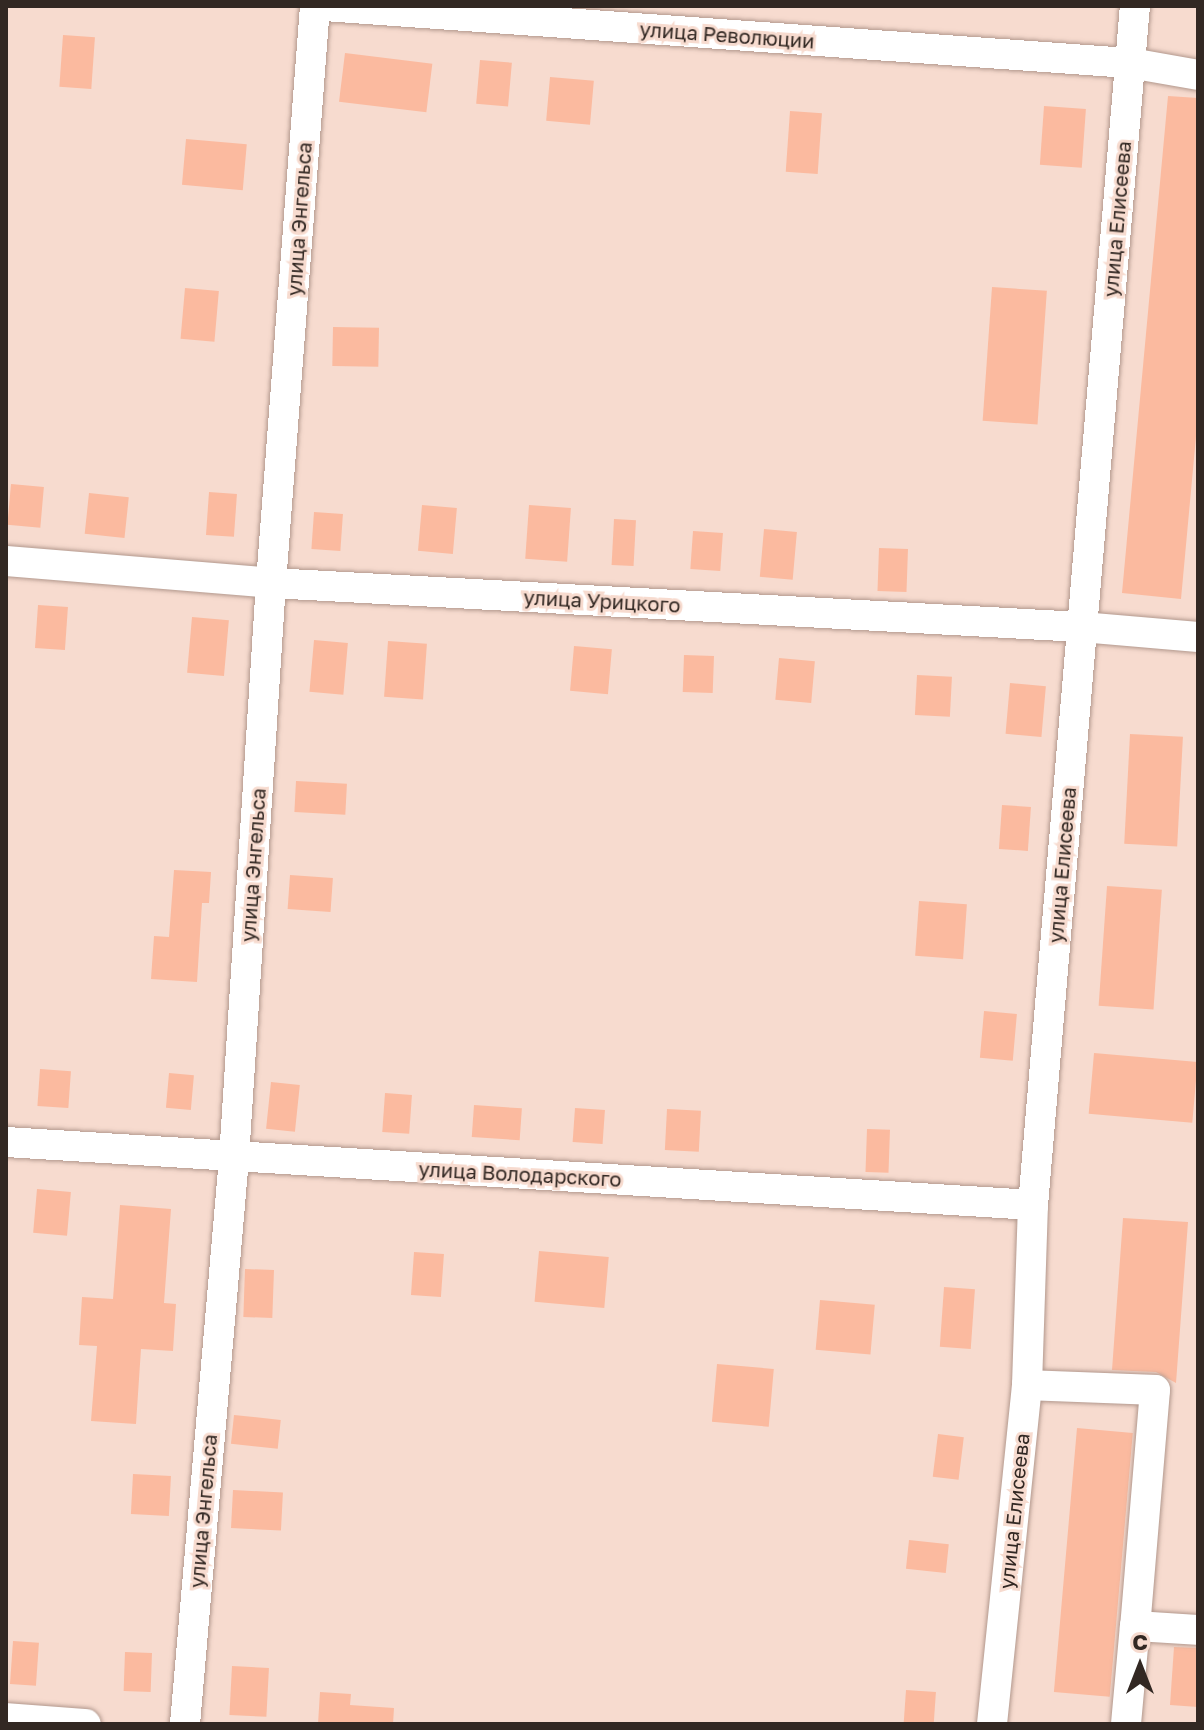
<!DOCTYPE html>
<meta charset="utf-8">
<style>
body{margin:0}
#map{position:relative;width:1204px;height:1730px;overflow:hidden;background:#f7dbcf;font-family:"Golos Text",sans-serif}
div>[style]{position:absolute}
.building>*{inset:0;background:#fbba9f;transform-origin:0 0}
.roads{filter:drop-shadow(0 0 2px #b2988d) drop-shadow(0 0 2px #b2988d)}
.minor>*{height:30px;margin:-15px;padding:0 15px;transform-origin:15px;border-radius:15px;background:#fff}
span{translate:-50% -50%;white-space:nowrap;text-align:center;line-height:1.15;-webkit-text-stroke:6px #f7dbcf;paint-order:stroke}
.street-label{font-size:20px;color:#322823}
.frame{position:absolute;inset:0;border:8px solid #322823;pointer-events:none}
.north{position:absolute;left:1100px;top:1626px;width:80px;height:80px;-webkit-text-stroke:6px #f7dbcf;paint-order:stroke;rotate:0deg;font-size:22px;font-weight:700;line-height:32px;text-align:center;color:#322823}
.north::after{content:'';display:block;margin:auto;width:28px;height:36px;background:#322823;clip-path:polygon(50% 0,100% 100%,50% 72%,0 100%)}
</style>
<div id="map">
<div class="building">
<div style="left:63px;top:35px;width:32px;height:52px;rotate:4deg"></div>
<div style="left:345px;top:53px;width:88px;height:49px;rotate:7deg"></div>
<div style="left:480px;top:60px;width:32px;height:44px;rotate:5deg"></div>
<div style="left:550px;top:77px;width:44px;height:44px;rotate:5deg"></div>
<div style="clip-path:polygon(1168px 96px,1198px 98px,1198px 415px,1181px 599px,1122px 593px)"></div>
<div style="left:1044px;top:106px;width:42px;height:59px;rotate:4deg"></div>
<div style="left:790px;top:111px;width:32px;height:61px;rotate:4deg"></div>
<div style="left:186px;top:139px;width:61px;height:46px;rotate:5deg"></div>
<div style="left:992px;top:287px;width:55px;height:134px;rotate:4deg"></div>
<div style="left:185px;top:288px;width:34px;height:51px;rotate:5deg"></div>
<div style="left:333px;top:327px;width:46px;height:39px;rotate:1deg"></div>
<div style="left:11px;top:484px;width:33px;height:41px;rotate:5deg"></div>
<div style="left:209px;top:492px;width:28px;height:43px;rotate:4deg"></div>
<div style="left:89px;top:493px;width:40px;height:41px;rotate:6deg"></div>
<div style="left:422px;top:505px;width:35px;height:46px;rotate:5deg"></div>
<div style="left:529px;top:505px;width:42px;height:54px;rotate:4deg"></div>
<div style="left:314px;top:512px;width:29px;height:37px;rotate:4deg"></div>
<div style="left:614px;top:519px;width:22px;height:46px;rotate:3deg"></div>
<div style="left:764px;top:529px;width:33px;height:48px;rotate:5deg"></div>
<div style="left:693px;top:531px;width:30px;height:38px;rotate:4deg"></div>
<div style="left:879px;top:548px;width:29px;height:43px;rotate:2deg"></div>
<div style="left:38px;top:605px;width:30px;height:43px;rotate:4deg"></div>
<div style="left:192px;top:617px;width:37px;height:56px;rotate:5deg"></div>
<div style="left:314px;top:640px;width:34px;height:52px;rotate:5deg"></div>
<div style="left:388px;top:641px;width:39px;height:56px;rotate:4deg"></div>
<div style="left:574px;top:646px;width:38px;height:45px;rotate:5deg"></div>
<div style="left:684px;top:655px;width:30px;height:37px;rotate:2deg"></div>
<div style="left:779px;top:658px;width:36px;height:42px;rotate:5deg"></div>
<div style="left:917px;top:675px;width:35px;height:40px;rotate:3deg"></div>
<div style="left:1010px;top:683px;width:36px;height:51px;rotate:5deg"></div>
<div style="left:1130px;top:734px;width:53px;height:110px;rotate:3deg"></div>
<div style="left:296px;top:781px;width:51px;height:31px;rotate:3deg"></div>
<div style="left:1002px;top:805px;width:29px;height:44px;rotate:4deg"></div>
<div style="clip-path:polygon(174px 870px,211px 872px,209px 903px,202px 903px,197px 982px,151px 979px,154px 936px,169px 937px)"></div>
<div style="left:290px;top:875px;width:43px;height:34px;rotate:4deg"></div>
<div style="left:1107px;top:886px;width:55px;height:120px;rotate:4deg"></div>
<div style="left:919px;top:901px;width:48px;height:55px;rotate:4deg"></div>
<div style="left:984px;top:1011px;width:33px;height:47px;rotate:5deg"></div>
<div style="left:1094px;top:1053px;width:104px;height:61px;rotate:5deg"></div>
<div style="left:40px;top:1069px;width:31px;height:37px;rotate:4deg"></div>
<div style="left:169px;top:1073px;width:25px;height:35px;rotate:5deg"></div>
<div style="left:271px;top:1082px;width:29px;height:47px;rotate:6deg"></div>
<div style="left:385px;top:1093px;width:27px;height:39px;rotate:4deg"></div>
<div style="left:474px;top:1105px;width:48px;height:32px;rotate:4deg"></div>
<div style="left:575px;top:1108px;width:30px;height:34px;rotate:4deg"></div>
<div style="left:667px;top:1109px;width:34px;height:41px;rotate:3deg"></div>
<div style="left:867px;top:1129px;width:23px;height:43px;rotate:2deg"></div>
<div style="left:37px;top:1189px;width:34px;height:44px;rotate:5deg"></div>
<div style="clip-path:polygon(120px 1205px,171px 1209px,164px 1303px,176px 1304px,173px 1351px,141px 1349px,136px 1424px,91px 1421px,97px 1346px,79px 1345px,82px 1297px,113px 1299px)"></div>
<div style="clip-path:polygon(1123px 1218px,1188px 1222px,1176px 1383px,1156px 1372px,1112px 1370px)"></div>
<div style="left:539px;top:1251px;width:70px;height:51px;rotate:5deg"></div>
<div style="left:414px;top:1252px;width:30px;height:43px;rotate:4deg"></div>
<div style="left:245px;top:1269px;width:29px;height:48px;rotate:2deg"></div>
<div style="left:944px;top:1287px;width:31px;height:60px;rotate:4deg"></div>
<div style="left:820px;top:1300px;width:55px;height:50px;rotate:5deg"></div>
<div style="left:717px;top:1364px;width:57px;height:58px;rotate:5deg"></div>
<div style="left:234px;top:1415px;width:47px;height:29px;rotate:6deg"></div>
<div style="left:1077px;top:1428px;width:56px;height:265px;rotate:5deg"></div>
<div style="left:938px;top:1434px;width:26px;height:43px;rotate:7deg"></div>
<div style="left:133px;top:1474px;width:38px;height:40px;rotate:3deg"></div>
<div style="left:233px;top:1490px;width:50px;height:38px;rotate:3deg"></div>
<div style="left:909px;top:1540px;width:40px;height:29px;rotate:6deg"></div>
<div style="left:13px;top:1641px;width:26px;height:43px;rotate:4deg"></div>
<div style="clip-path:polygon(1174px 1647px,1198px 1648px,1198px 1707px,1170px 1705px)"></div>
<div style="left:125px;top:1652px;width:27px;height:39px;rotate:2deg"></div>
<div style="left:232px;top:1666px;width:37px;height:49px;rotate:3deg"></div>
<div style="left:906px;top:1690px;width:30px;height:34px;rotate:4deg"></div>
<div style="clip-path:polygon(320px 1692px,351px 1694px,350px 1705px,394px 1708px,393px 1724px,318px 1724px)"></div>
</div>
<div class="roads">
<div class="minor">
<div style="left:324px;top:6px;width:808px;rotate:4.05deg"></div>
<div style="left:1130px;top:63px;width:69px;rotate:10deg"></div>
<div style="left:6px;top:561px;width:266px;rotate:4.7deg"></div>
<div style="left:271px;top:583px;width:812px;rotate:3.11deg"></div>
<div style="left:1082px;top:627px;width:116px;rotate:4.9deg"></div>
<div style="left:6px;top:1142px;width:1029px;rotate:3.51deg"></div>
<div style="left:1027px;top:1385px;width:128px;rotate:2.2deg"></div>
<div style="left:1155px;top:1390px;width:237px;rotate:94.8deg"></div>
<div style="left:6px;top:1718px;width:80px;rotate:4.3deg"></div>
<div style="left:185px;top:1724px;width:568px;rotate:-85.05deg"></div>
<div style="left:234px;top:1158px;width:576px;rotate:-86.32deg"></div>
<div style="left:271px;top:583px;width:579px;rotate:-85.64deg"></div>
<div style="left:992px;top:1724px;width:341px;rotate:-84.1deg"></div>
<div style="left:1027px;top:1385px;width:180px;rotate:-88.1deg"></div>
<div style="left:1033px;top:1205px;width:1203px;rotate:-85.14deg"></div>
<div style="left:1126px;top:1724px;width:98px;rotate:-84.8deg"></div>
<div style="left:1135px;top:1626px;width:63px;rotate:3.6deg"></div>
</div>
</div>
<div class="street-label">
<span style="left:727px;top:35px;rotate:4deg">улица Революции</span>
<span style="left:299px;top:219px;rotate:-86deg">улица Энгельса</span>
<span style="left:1117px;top:219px;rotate:-85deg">улица Елисеева</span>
<span style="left:602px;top:601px;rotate:3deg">улица Урицкого</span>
<span style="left:253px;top:865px;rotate:-86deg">улица Энгельса</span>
<span style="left:1062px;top:865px;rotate:-85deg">улица Елисеева</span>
<span style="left:520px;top:1174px;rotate:3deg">улица Володарского</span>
<span style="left:203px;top:1511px;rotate:-85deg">улица Энгельса</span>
<span style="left:1014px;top:1511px;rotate:-84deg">улица Елисеева</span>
</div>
<div class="frame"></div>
<div class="north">С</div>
</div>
